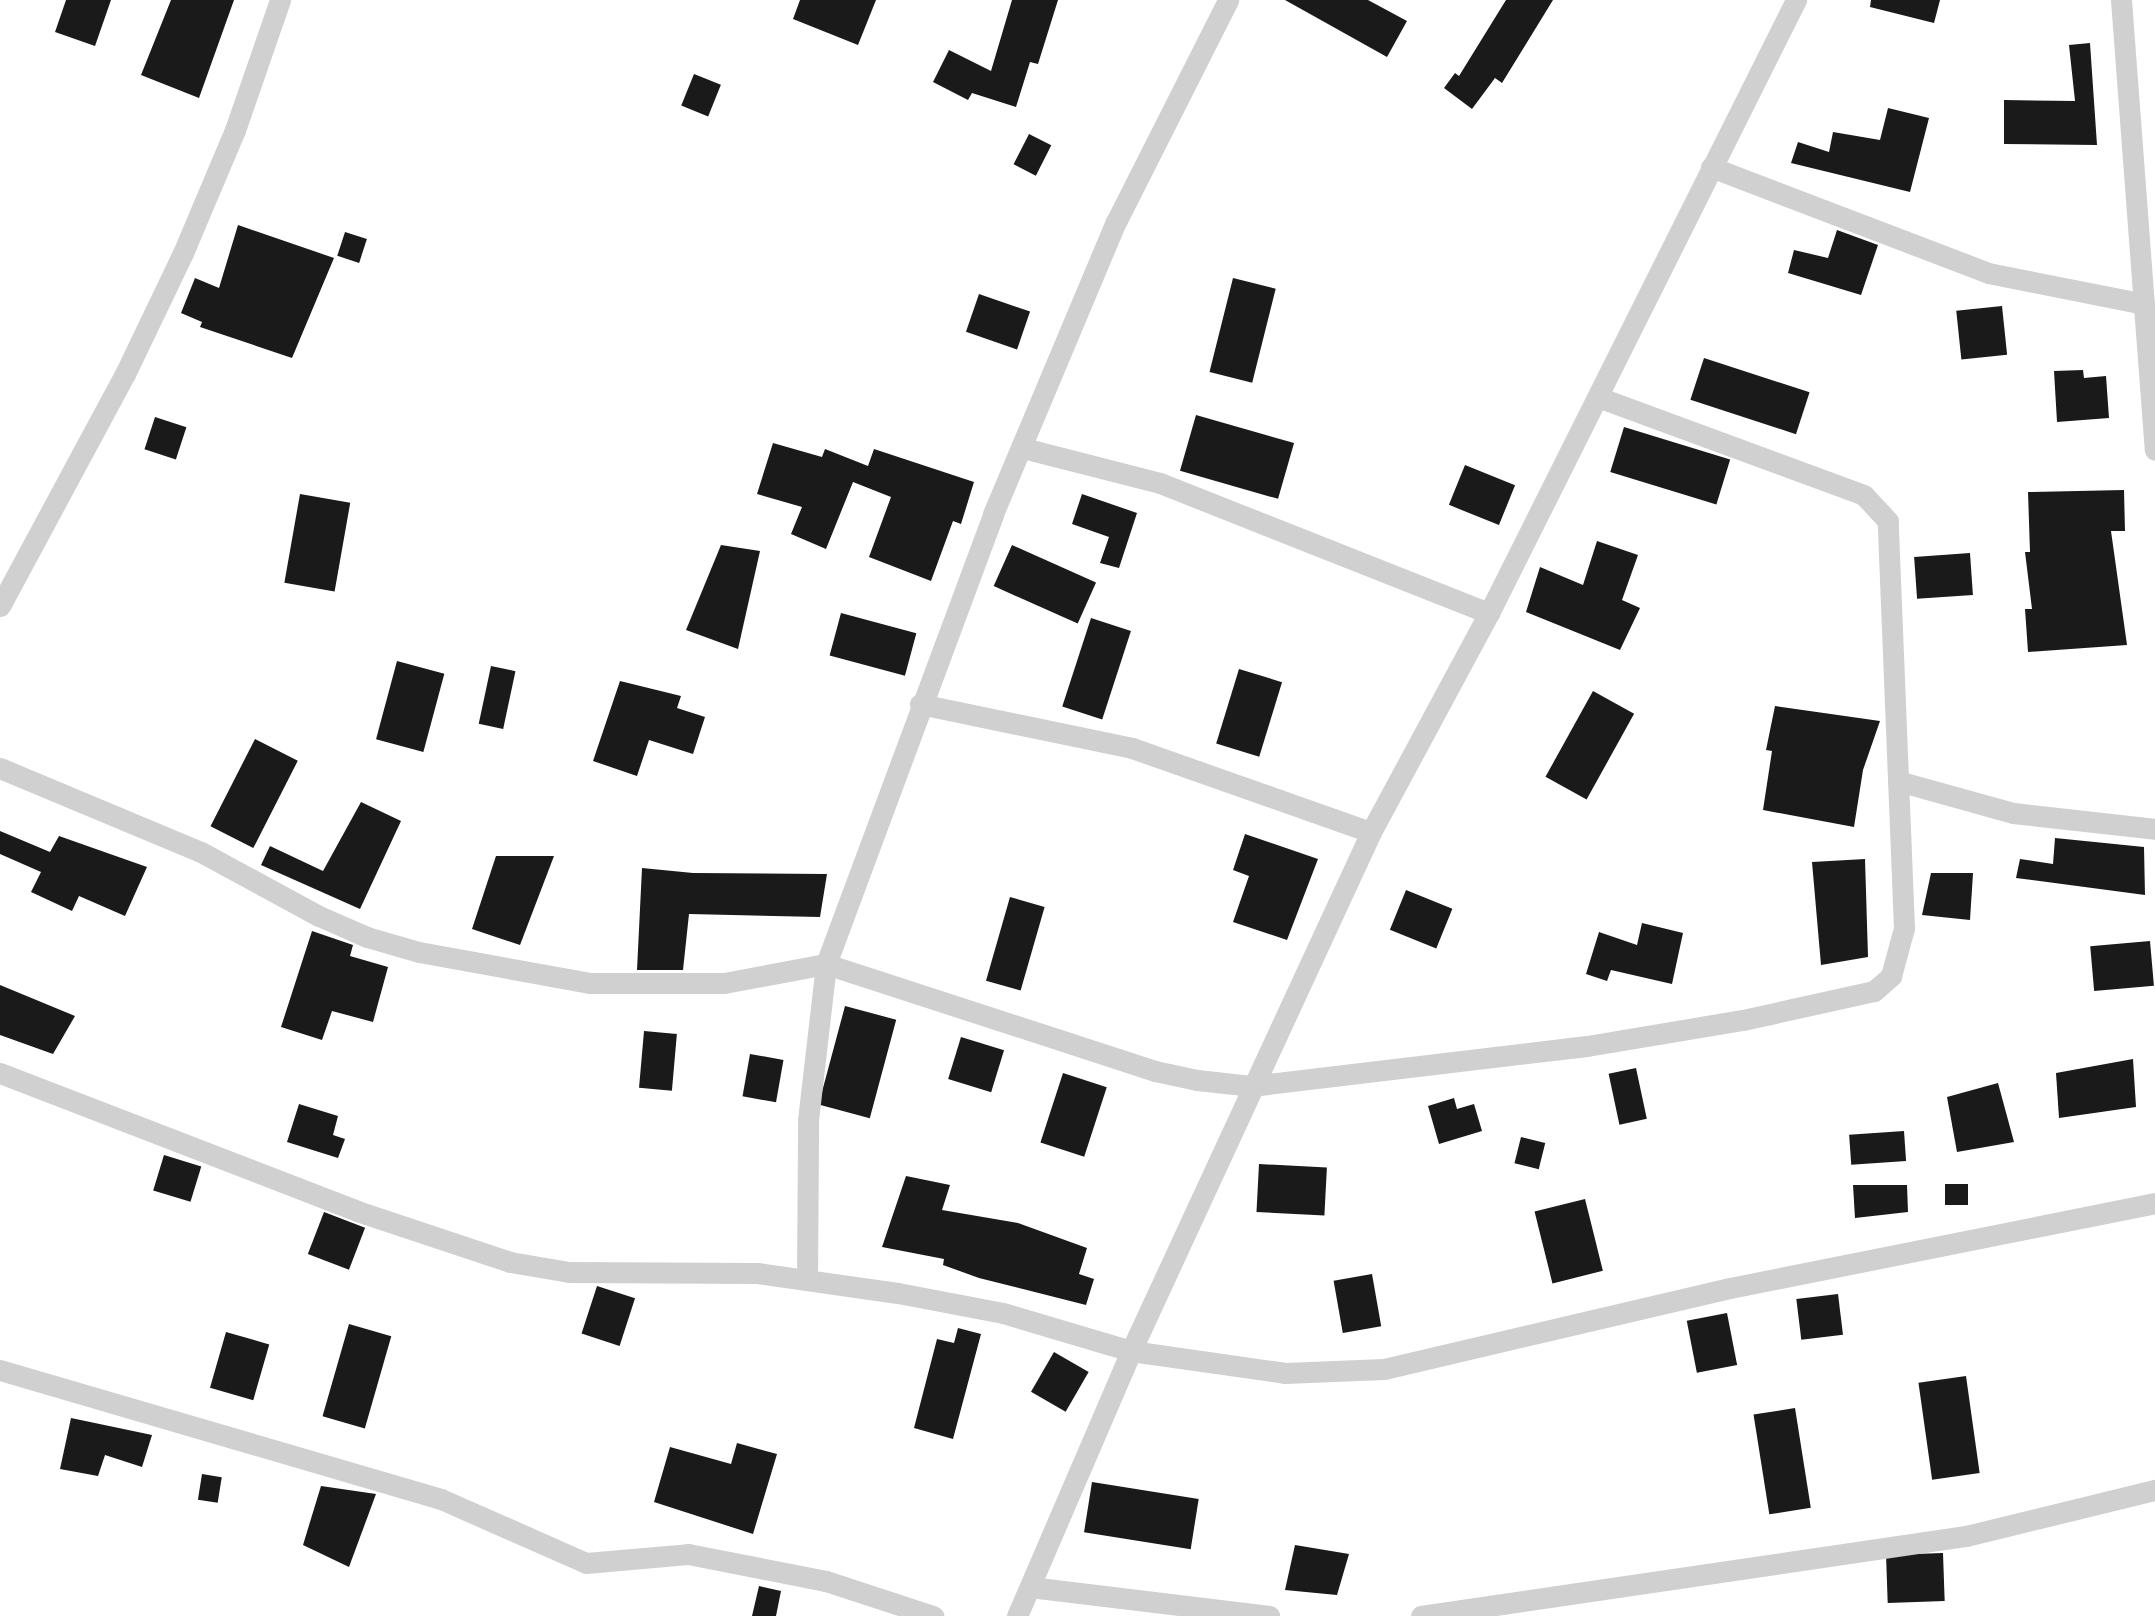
<!DOCTYPE html>
<style>
body{margin:0}
#map{position:relative;width:2155px;height:1616px;overflow:hidden;background:#fff;font-family:Mulish,sans-serif}
div>[style]{position:absolute}
.building>*{inset:0;background:#1a1a1a;transform-origin:0 0}
.minor>*{height:21px;margin:-10.5px;padding:0 10.5px;transform-origin:10.5px;border-radius:10.5px;background:#d0d0d0}
span{translate:-50% -50%;white-space:nowrap;text-align:center;line-height:1.15;-webkit-text-stroke:7px #fff;paint-order:stroke}
</style>
<div id="map">
<div class="building">
<div style="clip-path:polygon(66px 0,111px 0,95px 46px,55px 32px)"></div>
<div style="clip-path:polygon(171px 0,234px 0,199px 98px,141px 75px)"></div>
<div style="clip-path:polygon(800px 0,876px 0,858px 45px,793px 19px)"></div>
<div style="clip-path:polygon(1012px 0,1058px 0,1038px 64px,1030px 62px,1016px 107px,972px 93px,968px 100px,933px 82px,949px 50px,991px 71px)"></div>
<div style="clip-path:polygon(1285px 0,1368px 0,1407px 21px,1387px 57px)"></div>
<div style="clip-path:polygon(1506px 0,1553px 0,1502px 83px,1495px 78px,1472px 109px,1444px 88px,1455px 73px,1459px 76px)"></div>
<div style="clip-path:polygon(1871px 0,1940px 0,1934px 23px,1870px 7px)"></div>
<div style="clip-path:polygon(2090px 43px,2097px 145px,2004px 144px,2004px 100px,2075px 101px,2069px 45px)"></div>
<div style="left:694px;top:74px;width:29px;height:34px;rotate:22deg"></div>
<div style="clip-path:polygon(1888px 108px,1929px 118px,1910px 192px,1791px 163px,1798px 142px,1829px 152px,1833px 132px,1880px 140px)"></div>
<div style="left:1029px;top:134px;width:25px;height:34px;rotate:27deg"></div>
<div style="clip-path:polygon(238px 225px,334px 258px,292px 358px,200px 327px,202px 322px,181px 313px,195px 278px,219px 288px)"></div>
<div style="clip-path:polygon(1837px 230px,1878px 245px,1861px 295px,1788px 273px,1794px 250px,1828px 258px)"></div>
<div style="left:345px;top:232px;width:23px;height:25px;rotate:18deg"></div>
<div style="left:1233px;top:278px;width:44px;height:97px;rotate:14deg"></div>
<div style="left:979px;top:294px;width:54px;height:40px;rotate:19deg"></div>
<div style="left:2002px;top:306px;width:49px;height:46px;rotate:84deg"></div>
<div style="left:1704px;top:358px;width:111px;height:44px;rotate:18deg"></div>
<div style="clip-path:polygon(2083px 370px,2084px 378px,2106px 376px,2109px 418px,2057px 422px,2054px 371px)"></div>
<div style="left:1196px;top:415px;width:102px;height:58px;rotate:16deg"></div>
<div style="left:155px;top:417px;width:33px;height:34px;rotate:18deg"></div>
<div style="left:1624px;top:427px;width:111px;height:47px;rotate:17deg"></div>
<div style="clip-path:polygon(773px 443px,822px 457px,825px 449px,868px 466px,874px 449px,974px 482px,961px 524px,953px 521px,931px 581px,869px 557px,891px 497px,853px 482px,826px 549px,791px 534px,802px 507px,757px 494px)"></div>
<div style="left:1465px;top:465px;width:54px;height:43px;rotate:22deg"></div>
<div style="clip-path:polygon(2124px 490px,2125px 531px,2111px 531px,2127px 645px,2028px 652px,2025px 609px,2032px 609px,2025px 552px,2030px 552px,2028px 492px)"></div>
<div style="left:300px;top:494px;width:51px;height:90px;rotate:10deg"></div>
<div style="clip-path:polygon(1082px 494px,1137px 513px,1119px 568px,1100px 563px,1109px 537px,1072px 524px)"></div>
<div style="clip-path:polygon(1597px 541px,1638px 555px,1622px 600px,1640px 608px,1620px 650px,1526px 612px,1540px 567px,1583px 585px)"></div>
<div style="clip-path:polygon(721px 545px,760px 551px,738px 649px,686px 630px)"></div>
<div style="left:1012px;top:545px;width:92px;height:45px;rotate:24deg"></div>
<div style="left:1970px;top:553px;width:42px;height:56px;rotate:86deg"></div>
<div style="left:841px;top:613px;width:78px;height:44px;rotate:15deg"></div>
<div style="left:1091px;top:618px;width:42px;height:93px;rotate:18deg"></div>
<div style="left:397px;top:661px;width:49px;height:81px;rotate:15deg"></div>
<div style="left:491px;top:666px;width:25px;height:59px;rotate:12deg"></div>
<div style="left:1239px;top:669px;width:45px;height:78px;rotate:17deg"></div>
<div style="clip-path:polygon(620px 681px,681px 696px,677px 708px,705px 717px,693px 754px,649px 740px,637px 776px,593px 761px)"></div>
<div style="left:1593px;top:691px;width:47px;height:98px;rotate:29deg"></div>
<div style="clip-path:polygon(1775px 706px,1880px 721px,1863px 770px,1854px 827px,1763px 810px,1772px 751px,1766px 750px)"></div>
<div style="left:255px;top:739px;width:48px;height:98px;rotate:27deg"></div>
<div style="clip-path:polygon(361px 802px,401px 821px,360px 909px,261px 865px,270px 846px,323px 871px)"></div>
<div style="clip-path:polygon(0 831px,50px 852px,59px 836px,147px 867px,125px 916px,79px 896px,72px 911px,31px 892px,41px 872px,0 854px)"></div>
<div style="clip-path:polygon(1245px 834px,1318px 859px,1287px 940px,1233px 922px,1249px 876px,1233px 870px)"></div>
<div style="clip-path:polygon(2055px 838px,2144px 847px,2145px 895px,2016px 878px,2020px 859px,2053px 864px)"></div>
<div style="clip-path:polygon(496px 856px,554px 856px,520px 945px,472px 929px)"></div>
<div style="clip-path:polygon(1865px 859px,1868px 957px,1821px 965px,1812px 862px)"></div>
<div style="clip-path:polygon(642px 868px,693px 873px,827px 874px,820px 917px,689px 914px,683px 970px,637px 970px)"></div>
<div style="clip-path:polygon(1931px 873px,1973px 873px,1970px 920px,1922px 915px)"></div>
<div style="left:1406px;top:890px;width:50px;height:43px;rotate:22deg"></div>
<div style="left:1010px;top:897px;width:36px;height:87px;rotate:16deg"></div>
<div style="clip-path:polygon(1642px 923px,1683px 933px,1672px 984px,1611px 970px,1607px 981px,1586px 974px,1599px 932px,1637px 945px)"></div>
<div style="clip-path:polygon(312px 931px,353px 945px,350px 956px,388px 967px,373px 1022px,332px 1011px,322px 1040px,281px 1027px)"></div>
<div style="left:2150px;top:941px;width:45px;height:60px;rotate:85deg"></div>
<div style="clip-path:polygon(0 985px,75px 1016px,53px 1054px,0 1035px)"></div>
<div style="left:845px;top:1006px;width:53px;height:102px;rotate:15deg"></div>
<div style="left:644px;top:1031px;width:33px;height:57px;rotate:5deg"></div>
<div style="left:961px;top:1037px;width:45px;height:44px;rotate:17deg"></div>
<div style="left:750px;top:1054px;width:34px;height:43px;rotate:10deg"></div>
<div style="clip-path:polygon(2133px 1059px,2136px 1107px,2059px 1118px,2056px 1073px)"></div>
<div style="left:1636px;top:1068px;width:52px;height:28px;rotate:78deg"></div>
<div style="left:1063px;top:1073px;width:46px;height:73px;rotate:18deg"></div>
<div style="clip-path:polygon(1998px 1083px,2014px 1142px,1957px 1152px,1947px 1097px)"></div>
<div style="clip-path:polygon(1454px 1098px,1457px 1109px,1474px 1104px,1482px 1131px,1439px 1144px,1428px 1106px)"></div>
<div style="clip-path:polygon(299px 1104px,338px 1116px,333px 1135px,345px 1139px,338px 1158px,287px 1142px)"></div>
<div style="left:1904px;top:1131px;width:30px;height:55px;rotate:86deg"></div>
<div style="left:1521px;top:1137px;width:25px;height:27px;rotate:14deg"></div>
<div style="left:164px;top:1155px;width:39px;height:37px;rotate:17deg"></div>
<div style="left:1259px;top:1164px;width:68px;height:48px;rotate:3deg"></div>
<div style="clip-path:polygon(906px 1176px,950px 1185px,942px 1210px,1018px 1223px,1087px 1248px,1079px 1274px,1094px 1279px,1086px 1305px,979px 1278px,943px 1265px,944px 1259px,882px 1247px)"></div>
<div style="left:1968px;top:1184px;width:21px;height:23px;rotate:90deg"></div>
<div style="clip-path:polygon(1853px 1185px,1907px 1185px,1908px 1212px,1855px 1218px)"></div>
<div style="left:1585px;top:1199px;width:74px;height:52px;rotate:76deg"></div>
<div style="left:324px;top:1212px;width:44px;height:45px;rotate:21deg"></div>
<div style="left:1372px;top:1274px;width:53px;height:39px;rotate:80deg"></div>
<div style="left:597px;top:1286px;width:40px;height:50px;rotate:18deg"></div>
<div style="left:1838px;top:1294px;width:41px;height:42px;rotate:83deg"></div>
<div style="left:1727px;top:1313px;width:53px;height:41px;rotate:79deg"></div>
<div style="left:349px;top:1324px;width:44px;height:96px;rotate:16deg"></div>
<div style="clip-path:polygon(958px 1328px,981px 1334px,953px 1439px,914px 1428px,937px 1339px,954px 1343px)"></div>
<div style="left:226px;top:1332px;width:45px;height:58px;rotate:16deg"></div>
<div style="left:1054px;top:1352px;width:40px;height:46px;rotate:30deg"></div>
<div style="left:1966px;top:1376px;width:98px;height:48px;rotate:82deg"></div>
<div style="left:1795px;top:1408px;width:101px;height:42px;rotate:81deg"></div>
<div style="clip-path:polygon(71px 1418px,152px 1435px,142px 1467px,105px 1455px,98px 1476px,60px 1469px)"></div>
<div style="clip-path:polygon(737px 1443px,777px 1454px,753px 1534px,654px 1502px,670px 1447px,731px 1464px)"></div>
<div style="left:202px;top:1474px;width:20px;height:26px;rotate:9deg"></div>
<div style="left:1092px;top:1482px;width:108px;height:51px;rotate:9deg"></div>
<div style="clip-path:polygon(321px 1486px,376px 1494px,349px 1567px,303px 1545px)"></div>
<div style="clip-path:polygon(1295px 1545px,1349px 1554px,1337px 1595px,1285px 1590px)"></div>
<div style="left:1943px;top:1553px;width:48px;height:57px;rotate:88deg"></div>
<div style="clip-path:polygon(759px 1586px,781px 1591px,776px 1616px,752px 1616px)"></div>
</div>
<div class="minor">
<div style="left:2121px;top:0;width:451px;rotate:85.7deg"></div>
<div style="left:1711px;top:167px;width:297px;rotate:20.9deg"></div>
<div style="left:1988px;top:273px;width:159px;rotate:11.2deg"></div>
<div style="left:1023px;top:448px;width:141px;rotate:14.3deg"></div>
<div style="left:1160px;top:483px;width:354px;rotate:21.6deg"></div>
<div style="left:0;top:606px;width:264px;rotate:-61.7deg"></div>
<div style="left:125px;top:374px;width:134px;rotate:-64.4deg"></div>
<div style="left:183px;top:253px;width:134px;rotate:-67.1deg"></div>
<div style="left:235px;top:130px;width:138px;rotate:-70.9deg"></div>
<div style="left:920px;top:704px;width:217px;rotate:11.7deg"></div>
<div style="left:1132px;top:748px;width:253px;rotate:19.4deg"></div>
<div style="left:0;top:768px;width:218px;rotate:22.7deg"></div>
<div style="left:201px;top:852px;width:134px;rotate:28.5deg"></div>
<div style="left:319px;top:916px;width:52px;rotate:23.6deg"></div>
<div style="left:367px;top:937px;width:54px;rotate:16.1deg"></div>
<div style="left:419px;top:952px;width:173px;rotate:10.3deg"></div>
<div style="left:589px;top:983px;width:135px"></div>
<div style="left:724px;top:983px;width:104px;rotate:-10.6deg"></div>
<div style="left:826px;top:964px;width:346px;rotate:18deg"></div>
<div style="left:1155px;top:1071px;width:43px;rotate:12.1deg"></div>
<div style="left:1197px;top:1080px;width:54px;rotate:6.3deg"></div>
<div style="left:1251px;top:1086px;width:338px;rotate:-6.8deg"></div>
<div style="left:1587px;top:1046px;width:158px;rotate:-9.5deg"></div>
<div style="left:1743px;top:1020px;width:134px;rotate:-12.5deg"></div>
<div style="left:1874px;top:991px;width:23px;rotate:-41deg"></div>
<div style="left:1891px;top:976px;width:50px;rotate:-74.8deg"></div>
<div style="left:1904px;top:928px;width:407px;rotate:-92.3deg"></div>
<div style="left:1888px;top:521px;width:35px;rotate:-133deg"></div>
<div style="left:1864px;top:495px;width:284px;rotate:-159.8deg"></div>
<div style="left:1898px;top:781px;width:119px;rotate:15.5deg"></div>
<div style="left:2013px;top:813px;width:143px;rotate:6.4deg"></div>
<div style="left:0;top:1073px;width:383px;rotate:21.1deg"></div>
<div style="left:357px;top:1211px;width:161px;rotate:18.4deg"></div>
<div style="left:510px;top:1262px;width:60px;rotate:9.6deg"></div>
<div style="left:569px;top:1272px;width:188px;rotate:0.3deg"></div>
<div style="left:757px;top:1273px;width:142px;rotate:8.1deg"></div>
<div style="left:898px;top:1293px;width:107px;rotate:10.8deg"></div>
<div style="left:1003px;top:1313px;width:134px;rotate:16.5deg"></div>
<div style="left:1131px;top:1351px;width:156px;rotate:8.1deg"></div>
<div style="left:1285px;top:1373px;width:99px;rotate:-2.3deg"></div>
<div style="left:1384px;top:1369px;width:355px;rotate:-13.2deg"></div>
<div style="left:1730px;top:1288px;width:433px;rotate:-11.3deg"></div>
<div style="left:807px;top:1280px;width:160px;rotate:-89.6deg"></div>
<div style="left:808px;top:1120px;width:157px;rotate:-83.4deg"></div>
<div style="left:826px;top:964px;width:480px;rotate:-69.6deg"></div>
<div style="left:993px;top:514px;width:317px;rotate:-67.2deg"></div>
<div style="left:1116px;top:222px;width:249px;rotate:-63.2deg"></div>
<div style="left:0;top:1370px;width:459px;rotate:16.3deg"></div>
<div style="left:441px;top:1499px;width:158px;rotate:23.8deg"></div>
<div style="left:586px;top:1563px;width:102px;rotate:-5deg"></div>
<div style="left:688px;top:1554px;width:141px;rotate:11.1deg"></div>
<div style="left:826px;top:1581px;width:113px;rotate:18.1deg"></div>
<div style="left:1030px;top:1587px;width:241px;rotate:6.9deg"></div>
<div style="left:1017px;top:1616px;width:288px;rotate:-66.7deg"></div>
<div style="left:1131px;top:1351px;width:572px;rotate:-65.18deg"></div>
<div style="left:1371px;top:832px;width:249px;rotate:-61.7deg"></div>
<div style="left:1489px;top:613px;width:686px;rotate:-63.4deg"></div>
<div style="left:1421px;top:1616px;width:551px;rotate:-8.35deg"></div>
<div style="left:1966px;top:1536px;width:195px;rotate:-13.7deg"></div>
</div>
</div>
